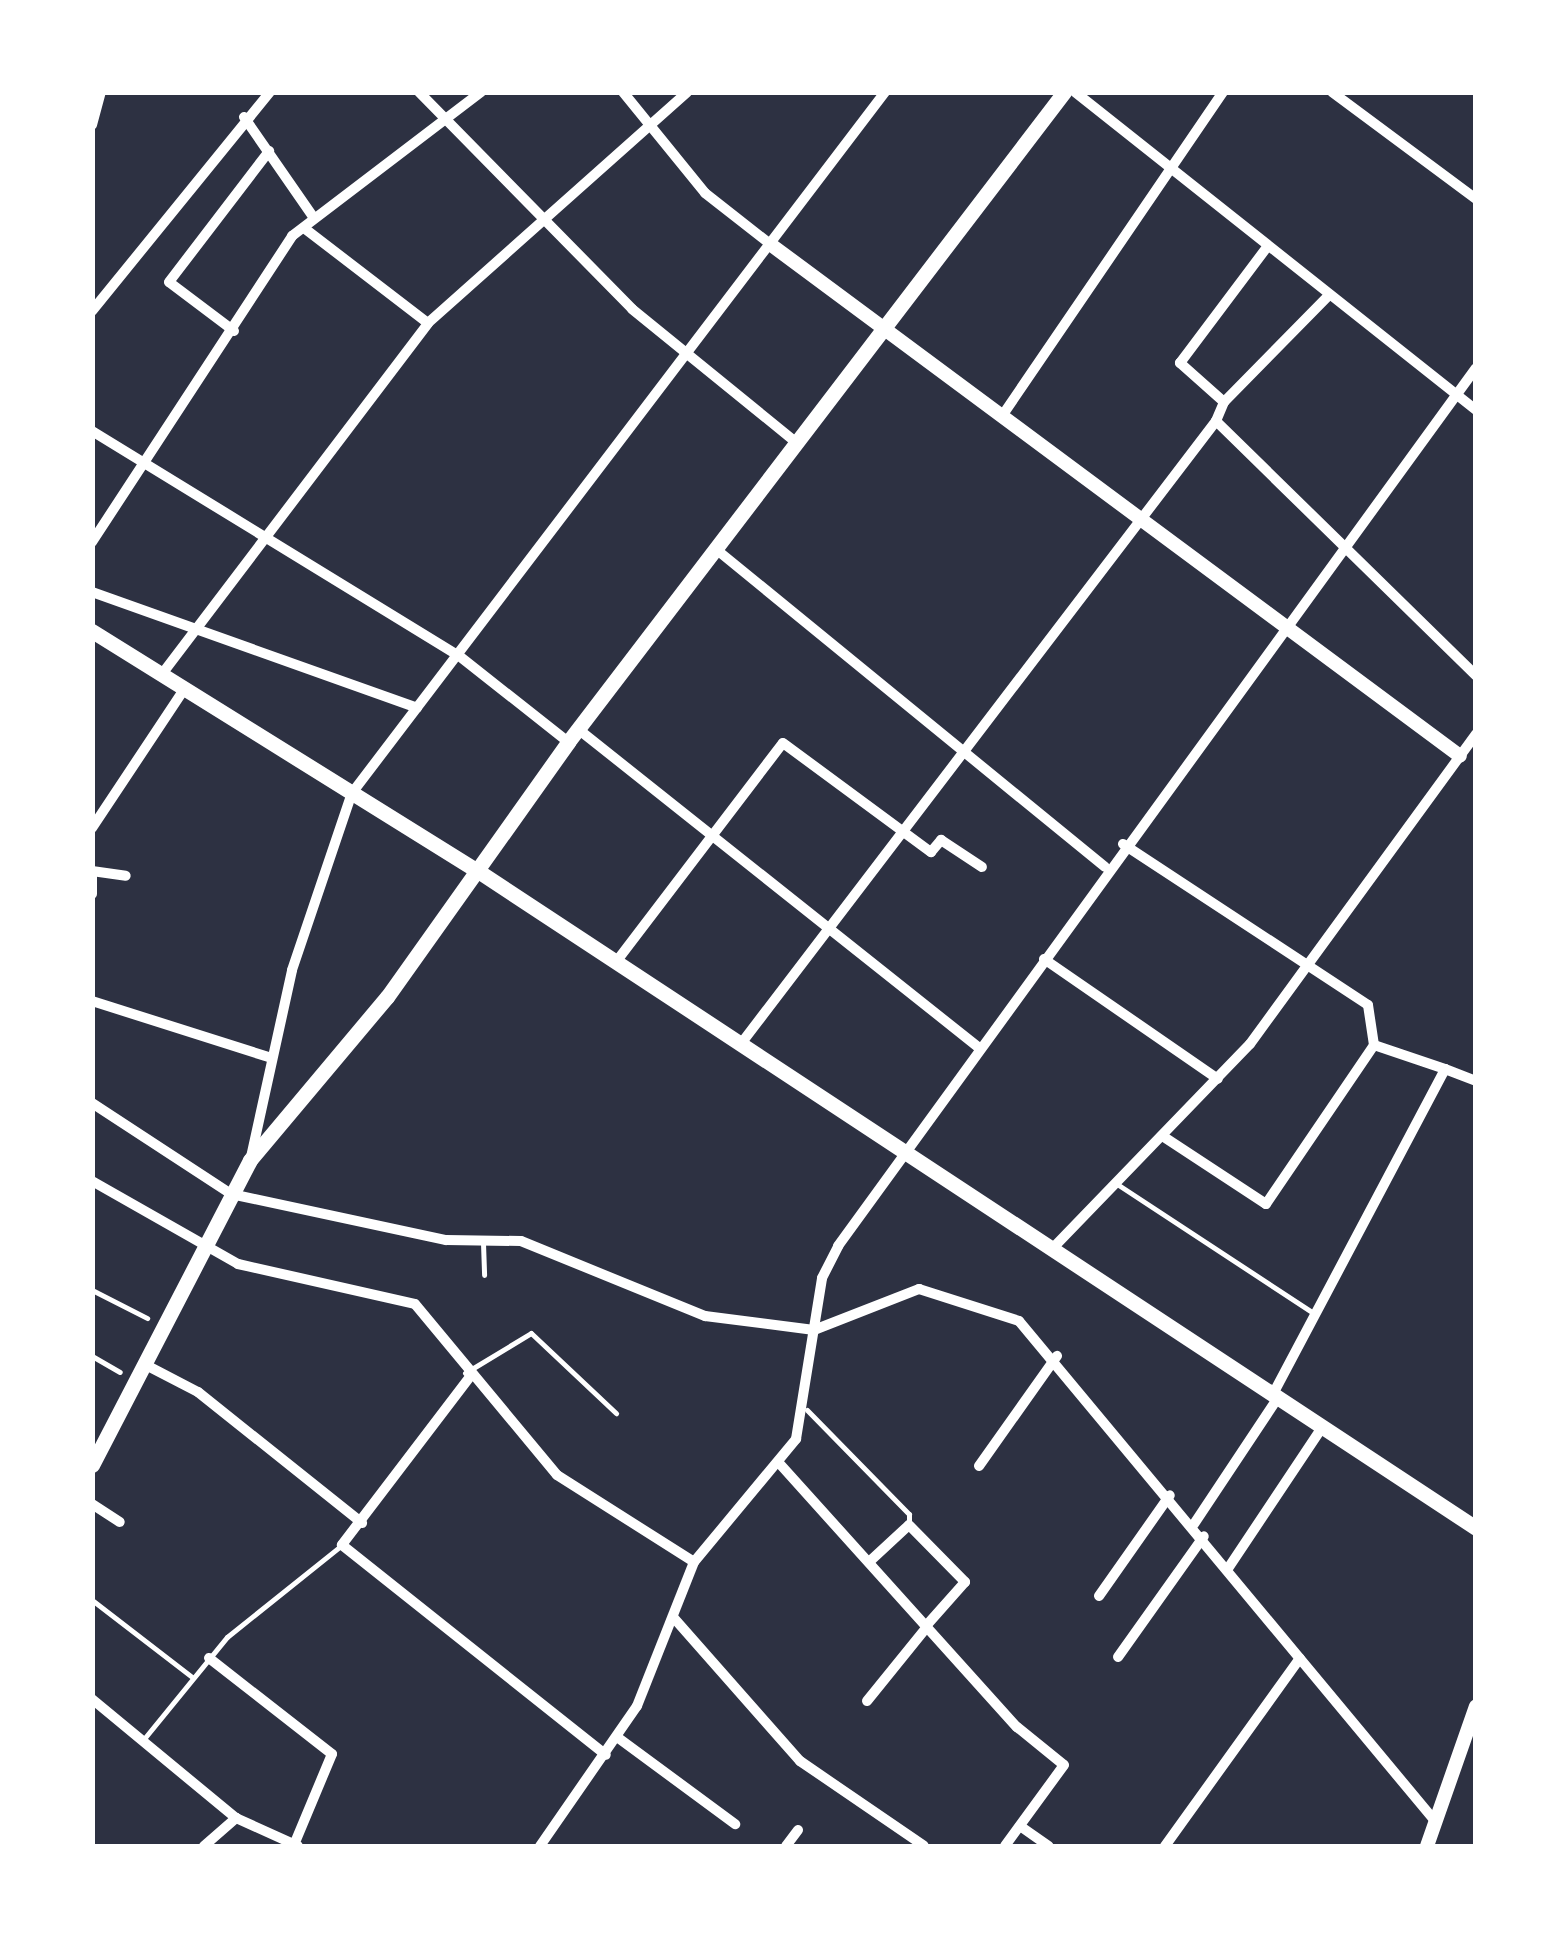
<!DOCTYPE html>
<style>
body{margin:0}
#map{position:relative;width:1568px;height:1939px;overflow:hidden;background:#2d3142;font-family:"Public Sans",sans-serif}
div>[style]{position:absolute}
.service>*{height:5px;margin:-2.5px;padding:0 2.5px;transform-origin:2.5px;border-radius:2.5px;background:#fff}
.minor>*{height:10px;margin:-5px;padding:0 5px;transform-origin:5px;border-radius:5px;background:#fff}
.tertiary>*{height:14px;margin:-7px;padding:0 7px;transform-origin:7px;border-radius:7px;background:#fff}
.secondary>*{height:15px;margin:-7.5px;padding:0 7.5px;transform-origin:7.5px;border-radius:7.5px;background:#fff}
span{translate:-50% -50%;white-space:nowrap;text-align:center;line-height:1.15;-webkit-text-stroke:9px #fff;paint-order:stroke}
.frame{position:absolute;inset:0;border:95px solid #fff;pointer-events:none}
</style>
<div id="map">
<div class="service">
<div style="left:1117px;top:1184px;width:237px;rotate:33.3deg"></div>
<div style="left:483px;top:1243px;width:32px;rotate:88deg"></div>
<div style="left:92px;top:1290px;width:62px;rotate:27deg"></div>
<div style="left:92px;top:1356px;width:32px;rotate:30deg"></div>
<div style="left:465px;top:1373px;width:77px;rotate:-31.2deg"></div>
<div style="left:531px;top:1333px;width:117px;rotate:43.3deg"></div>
<div style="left:807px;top:1410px;width:146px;rotate:45.6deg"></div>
<div style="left:909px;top:1514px;width:11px;rotate:90deg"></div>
<div style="left:92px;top:1600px;width:126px;rotate:37.6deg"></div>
<div style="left:143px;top:1740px;width:133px;rotate:-50.8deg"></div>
<div style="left:227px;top:1637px;width:147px;rotate:-38.7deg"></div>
</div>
<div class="minor">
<div style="left:419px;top:92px;width:304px;rotate:45.5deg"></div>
<div style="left:632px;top:309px;width:213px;rotate:39.1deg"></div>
<div style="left:623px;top:92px;width:130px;rotate:50.9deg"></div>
<div style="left:705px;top:193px;width:83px;rotate:38.1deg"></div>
<div style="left:1075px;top:92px;width:512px;rotate:38.42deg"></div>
<div style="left:1332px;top:92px;width:179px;rotate:36.6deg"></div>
<div style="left:244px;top:117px;width:123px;rotate:55.3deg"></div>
<div style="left:92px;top:125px;width:34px;rotate:-75deg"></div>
<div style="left:304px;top:228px;width:156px;rotate:37.5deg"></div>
<div style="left:92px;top:311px;width:282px;rotate:-50.9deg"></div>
<div style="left:234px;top:331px;width:81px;rotate:-143deg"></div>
<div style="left:169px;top:282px;width:165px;rotate:-52.6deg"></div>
<div style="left:1224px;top:402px;width:150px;rotate:-45.5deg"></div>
<div style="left:1002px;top:416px;width:392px;rotate:-55.7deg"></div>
<div style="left:1216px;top:421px;width:364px;rotate:44.4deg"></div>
<div style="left:92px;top:431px;width:429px;rotate:31.5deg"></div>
<div style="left:458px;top:655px;width:140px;rotate:38.3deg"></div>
<div style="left:92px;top:542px;width:366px;rotate:-56.8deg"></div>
<div style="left:292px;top:236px;width:238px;rotate:-37.3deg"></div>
<div style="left:717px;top:550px;width:501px;rotate:39.25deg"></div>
<div style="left:92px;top:592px;width:345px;rotate:19.6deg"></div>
<div style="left:162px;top:674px;width:440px;rotate:-52.8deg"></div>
<div style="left:428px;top:323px;width:347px;rotate:-41.7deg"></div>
<div style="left:578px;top:729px;width:511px;rotate:38.48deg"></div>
<div style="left:92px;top:828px;width:168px;rotate:-56.4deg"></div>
<div style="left:1123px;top:844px;width:293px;rotate:33.3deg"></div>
<div style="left:1368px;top:1005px;width:40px;rotate:81.5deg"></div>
<div style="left:92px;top:871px;width:34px;rotate:8deg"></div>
<div style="left:92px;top:876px;width:18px;rotate:90deg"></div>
<div style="left:1044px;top:959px;width:211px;rotate:34.6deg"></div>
<div style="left:616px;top:962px;width:275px;rotate:-52.7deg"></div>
<div style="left:783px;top:743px;width:184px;rotate:36.4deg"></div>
<div style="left:931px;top:852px;width:16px;rotate:-50deg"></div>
<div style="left:941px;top:840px;width:49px;rotate:33.4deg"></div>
<div style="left:92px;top:1001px;width:186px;rotate:17.6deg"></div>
<div style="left:740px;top:1045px;width:785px;rotate:-52.66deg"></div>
<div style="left:1216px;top:421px;width:21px;rotate:-67deg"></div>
<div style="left:1224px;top:402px;width:59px;rotate:-138.4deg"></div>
<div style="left:1180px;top:363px;width:145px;rotate:-53.1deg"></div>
<div style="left:92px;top:1103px;width:166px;rotate:33.2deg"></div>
<div style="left:231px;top:1194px;width:220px;rotate:12.1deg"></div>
<div style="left:446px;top:1240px;width:75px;rotate:0.8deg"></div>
<div style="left:521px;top:1241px;width:199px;rotate:22.2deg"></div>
<div style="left:705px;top:1316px;width:110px;rotate:7.3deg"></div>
<div style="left:814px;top:1330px;width:113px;rotate:-21.3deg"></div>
<div style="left:919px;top:1289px;width:105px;rotate:17.7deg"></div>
<div style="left:1019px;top:1321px;width:650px;rotate:50.24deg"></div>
<div style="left:1164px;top:1137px;width:122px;rotate:33.3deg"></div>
<div style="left:1266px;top:1204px;width:192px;rotate:-55.8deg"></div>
<div style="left:1374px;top:1045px;width:75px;rotate:18.7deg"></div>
<div style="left:251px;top:1157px;width:191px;rotate:-77.6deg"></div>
<div style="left:292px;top:970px;width:187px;rotate:-71.3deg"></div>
<div style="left:352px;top:793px;width:881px;rotate:-52.75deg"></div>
<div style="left:92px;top:1181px;width:168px;rotate:29.6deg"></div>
<div style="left:238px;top:1264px;width:181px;rotate:12.7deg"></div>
<div style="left:415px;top:1304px;width:222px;rotate:50.3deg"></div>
<div style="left:557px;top:1475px;width:162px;rotate:32.4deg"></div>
<div style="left:1051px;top:1250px;width:286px;rotate:-46deg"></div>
<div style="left:1250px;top:1044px;width:384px;rotate:-53.9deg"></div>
<div style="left:144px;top:1364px;width:61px;rotate:27.4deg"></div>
<div style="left:198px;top:1392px;width:210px;rotate:38.6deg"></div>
<div style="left:469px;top:1378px;width:210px;rotate:127.3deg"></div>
<div style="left:342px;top:1545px;width:337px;rotate:38.5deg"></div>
<div style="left:1272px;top:1396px;width:370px;rotate:-62.1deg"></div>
<div style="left:1445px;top:1069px;width:33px;rotate:21deg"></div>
<div style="left:779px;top:1463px;width:355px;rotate:48deg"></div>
<div style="left:1017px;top:1727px;width:60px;rotate:39deg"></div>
<div style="left:1064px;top:1765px;width:100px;rotate:126.1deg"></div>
<div style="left:979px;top:1466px;width:135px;rotate:-54.7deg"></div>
<div style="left:92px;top:1504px;width:33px;rotate:33deg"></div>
<div style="left:1194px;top:1524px;width:150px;rotate:-56.4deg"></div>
<div style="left:869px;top:1562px;width:54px;rotate:-42.8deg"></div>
<div style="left:909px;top:1525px;width:80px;rotate:45.5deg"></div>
<div style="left:965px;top:1582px;width:59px;rotate:131.6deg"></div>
<div style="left:1229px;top:1567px;width:166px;rotate:-56.3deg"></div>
<div style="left:1099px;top:1596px;width:123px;rotate:-54.9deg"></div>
<div style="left:673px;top:1617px;width:192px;rotate:48.6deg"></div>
<div style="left:800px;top:1761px;width:150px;rotate:34.4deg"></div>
<div style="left:1118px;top:1657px;width:148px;rotate:-54.6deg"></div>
<div style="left:209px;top:1658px;width:156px;rotate:38deg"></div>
<div style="left:332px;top:1754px;width:99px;rotate:112.7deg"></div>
<div style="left:92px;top:1699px;width:187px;rotate:39.6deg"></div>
<div style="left:236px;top:1818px;width:68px;rotate:24.3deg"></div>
<div style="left:867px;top:1701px;width:95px;rotate:-51deg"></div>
<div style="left:617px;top:1737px;width:147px;rotate:36.4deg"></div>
<div style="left:1020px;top:1826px;width:35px;rotate:35deg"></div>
<div style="left:204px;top:1846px;width:43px;rotate:-41.2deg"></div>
<div style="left:540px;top:1846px;width:170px;rotate:-55.3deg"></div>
<div style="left:637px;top:1706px;width:155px;rotate:-68.4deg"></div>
<div style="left:694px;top:1562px;width:160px;rotate:-50.3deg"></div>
<div style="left:796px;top:1439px;width:163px;rotate:-80.8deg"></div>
<div style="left:822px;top:1278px;width:36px;rotate:-63deg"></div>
<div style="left:838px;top:1246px;width:1085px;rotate:-54deg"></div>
<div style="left:786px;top:1846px;width:20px;rotate:-53deg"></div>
<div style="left:1165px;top:1846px;width:231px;rotate:-54.3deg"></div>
</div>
<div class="tertiary">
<div style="left:770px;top:244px;width:859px;rotate:36.58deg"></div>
<div style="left:1427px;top:1846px;width:148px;rotate:-70.7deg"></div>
</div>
<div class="secondary">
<div style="left:92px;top:631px;width:451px;rotate:31.9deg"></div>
<div style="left:475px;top:869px;width:1198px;rotate:33.36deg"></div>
<div style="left:92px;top:1465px;width:343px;rotate:-62.6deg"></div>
<div style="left:250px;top:1160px;width:213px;rotate:-50deg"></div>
<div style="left:387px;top:997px;width:313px;rotate:-54.6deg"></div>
<div style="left:568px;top:742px;width:818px;rotate:-52.65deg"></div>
</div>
<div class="frame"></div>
</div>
